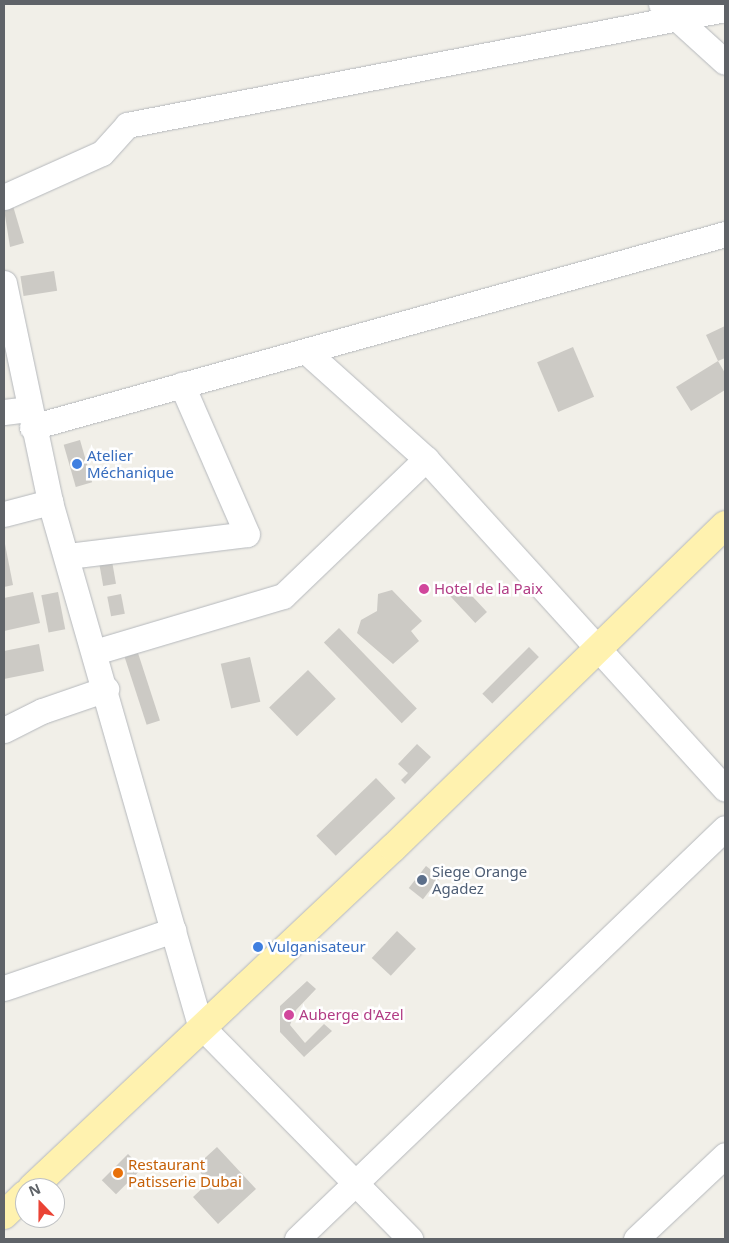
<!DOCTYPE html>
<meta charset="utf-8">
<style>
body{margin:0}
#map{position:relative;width:729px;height:1243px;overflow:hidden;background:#f1efe8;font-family:"Noto Sans",sans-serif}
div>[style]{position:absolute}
.building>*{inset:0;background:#cccac5;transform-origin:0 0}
.roads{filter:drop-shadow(0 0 1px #b5b8bc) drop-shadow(0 0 1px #b5b8bc)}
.minor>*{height:25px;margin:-12.5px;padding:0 12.5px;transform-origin:12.5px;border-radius:12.5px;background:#fff}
.major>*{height:28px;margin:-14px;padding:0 14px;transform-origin:14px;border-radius:14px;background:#fff2af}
.dots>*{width:14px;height:14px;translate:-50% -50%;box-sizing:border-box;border:2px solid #fff;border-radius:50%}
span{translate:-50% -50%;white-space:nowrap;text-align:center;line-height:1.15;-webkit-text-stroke:5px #fff;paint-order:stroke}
.shop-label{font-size:15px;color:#366cbe}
.left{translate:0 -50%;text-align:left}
.hotel-label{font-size:15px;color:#b23c85}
.service-label{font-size:15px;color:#4e5e75}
.food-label{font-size:15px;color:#c56008}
.frame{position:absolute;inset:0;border:5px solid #5f6368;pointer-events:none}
.north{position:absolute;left:15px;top:1178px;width:50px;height:50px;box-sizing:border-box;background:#fff;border:1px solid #bfc1c3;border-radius:50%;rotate:338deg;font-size:14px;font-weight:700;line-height:20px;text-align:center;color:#5f6368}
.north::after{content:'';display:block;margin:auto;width:18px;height:22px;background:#ea4335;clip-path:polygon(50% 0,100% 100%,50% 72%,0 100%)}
</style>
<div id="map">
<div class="building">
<div style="clip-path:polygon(13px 206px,24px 243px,10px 247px,4px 209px)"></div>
<div style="left:54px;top:271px;width:20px;height:34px;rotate:81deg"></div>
<div style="clip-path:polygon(725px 326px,725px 358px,718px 361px,706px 335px)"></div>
<div style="left:573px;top:347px;width:54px;height:39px;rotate:67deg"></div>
<div style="clip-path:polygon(718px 361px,725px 373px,725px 390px,691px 411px,676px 387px)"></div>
<div style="left:80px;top:440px;width:44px;height:17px;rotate:74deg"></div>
<div style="clip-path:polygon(4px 539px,13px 585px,4px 587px)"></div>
<div style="left:112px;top:561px;width:23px;height:13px;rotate:80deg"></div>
<div style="left:459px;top:582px;width:41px;height:16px;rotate:47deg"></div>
<div style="clip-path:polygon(392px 590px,422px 621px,411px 631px,419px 641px,393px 664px,357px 633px,361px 620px,377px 611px,378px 594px)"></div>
<div style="clip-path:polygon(33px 592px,40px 623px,4px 631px,4px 598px)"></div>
<div style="left:58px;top:592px;width:38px;height:17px;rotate:79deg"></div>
<div style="left:121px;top:594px;width:20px;height:14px;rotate:79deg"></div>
<div style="left:339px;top:628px;width:112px;height:21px;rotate:46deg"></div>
<div style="clip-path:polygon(39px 644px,44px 671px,4px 679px,4px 651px)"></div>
<div style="left:529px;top:647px;width:14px;height:66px;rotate:45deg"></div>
<div style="left:138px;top:653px;width:71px;height:14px;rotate:72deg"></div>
<div style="left:250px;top:657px;width:46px;height:30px;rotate:77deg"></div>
<div style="left:308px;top:670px;width:40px;height:54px;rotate:46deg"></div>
<div style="clip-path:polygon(417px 744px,431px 757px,405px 784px,401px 780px,408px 773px,398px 764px)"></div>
<div style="left:376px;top:778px;width:28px;height:83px;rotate:46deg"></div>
<div style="left:426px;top:866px;width:18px;height:28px;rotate:38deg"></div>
<div style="left:397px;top:931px;width:26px;height:37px;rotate:43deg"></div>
<div style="clip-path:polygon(307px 981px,316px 989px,296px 1010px,290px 1025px,305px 1043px,324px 1024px,332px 1031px,304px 1057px,280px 1032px,280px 1006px)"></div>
<div style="clip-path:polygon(217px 1147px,256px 1189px,218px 1224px,193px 1197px,209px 1182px,195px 1167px)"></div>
<div style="left:128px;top:1154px;width:20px;height:37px;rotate:45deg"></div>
</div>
<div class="roads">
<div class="minor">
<div style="left:661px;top:4px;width:86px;rotate:42.2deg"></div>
<div style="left:4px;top:197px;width:107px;rotate:-24.2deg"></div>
<div style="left:102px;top:153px;width:38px;rotate:-48deg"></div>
<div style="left:127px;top:125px;width:609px;rotate:-10.98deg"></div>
<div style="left:4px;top:283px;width:224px;rotate:78.1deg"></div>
<div style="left:50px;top:502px;width:544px;rotate:74deg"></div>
<div style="left:200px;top:1025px;width:300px;rotate:45.5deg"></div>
<div style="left:308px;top:353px;width:159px;rotate:41.9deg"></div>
<div style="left:426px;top:459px;width:445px;rotate:47.8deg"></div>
<div style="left:4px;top:412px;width:24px;rotate:-7deg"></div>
<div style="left:32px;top:427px;width:719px;rotate:-15.56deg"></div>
<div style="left:4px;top:514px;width:48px;rotate:-14.6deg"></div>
<div style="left:68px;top:556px;width:180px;rotate:-7deg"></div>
<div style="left:247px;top:534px;width:163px;rotate:-113.6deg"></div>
<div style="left:95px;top:652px;width:196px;rotate:-16.6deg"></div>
<div style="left:283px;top:596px;width:198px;rotate:-43.8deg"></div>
<div style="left:4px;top:730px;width:42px;rotate:-26.6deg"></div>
<div style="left:42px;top:711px;width:68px;rotate:-19deg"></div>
<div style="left:4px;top:988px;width:179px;rotate:-18.9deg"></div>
<div style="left:297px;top:1239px;width:593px;rotate:-43.84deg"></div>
<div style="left:636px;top:1239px;width:122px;rotate:-43.3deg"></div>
</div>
<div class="major">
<div style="left:32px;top:1188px;width:496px;rotate:-43.3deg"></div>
<div style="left:393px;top:848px;width:463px;rotate:-44.2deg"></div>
<div style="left:4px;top:1215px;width:29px;rotate:-44deg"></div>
</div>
</div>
<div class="dots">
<div style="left:77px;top:464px;background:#3f7fe0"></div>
<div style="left:424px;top:589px;background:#d1479c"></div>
<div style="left:422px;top:880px;background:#5c6f8a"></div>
<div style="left:258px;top:947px;background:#3f7fe0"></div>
<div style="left:289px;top:1015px;background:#d1479c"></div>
<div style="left:118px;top:1173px;background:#e8710a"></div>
</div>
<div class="shop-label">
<span class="left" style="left:87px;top:464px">Atelier<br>Méchanique</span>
<span class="left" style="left:268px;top:947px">Vulganisateur</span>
</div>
<div class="hotel-label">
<span class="left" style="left:434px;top:589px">Hotel de la Paix</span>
<span class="left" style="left:299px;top:1015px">Auberge d'Azel</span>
</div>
<div class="service-label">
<span class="left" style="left:432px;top:880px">Siege Orange<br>Agadez</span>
</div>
<div class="food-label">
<span class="left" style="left:128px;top:1173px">Restaurant<br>Patisserie Dubai</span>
</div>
<div class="frame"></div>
<div class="north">N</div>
</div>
